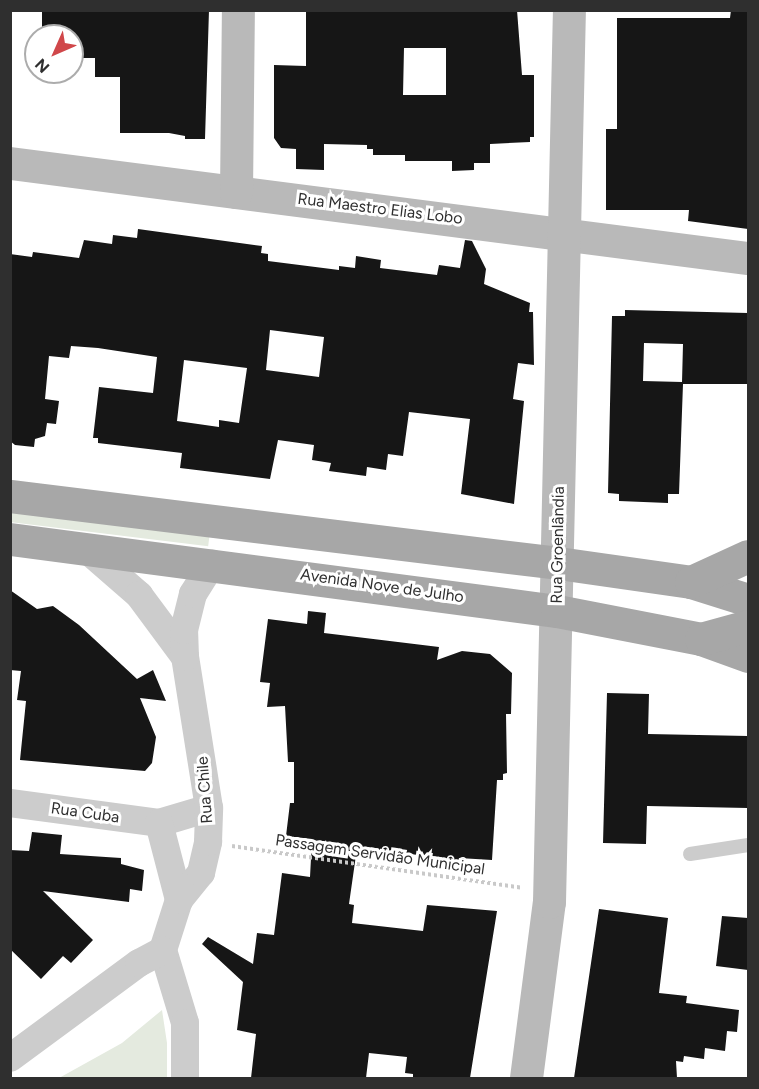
<!DOCTYPE html>
<meta charset="utf-8">
<style>
body{margin:0}
#map{position:relative;width:759px;height:1089px;overflow:hidden;background:#fff;font-family:Figtree,sans-serif}
div>[style]{position:absolute}
.green>*{inset:0;background:#e4eadf;transform-origin:0 0}
.building>*{inset:0;background:#161616}
.path>*{height:4px;margin-top:-2px;transform-origin:0;background:repeating-linear-gradient(90deg,#c9c9c9 0 3px,transparent 0 6px)}
.lane>*{height:14px;margin:-7px;padding:0 7px;transform-origin:7px;border-radius:7px;background:#ccc}
.street>*{height:28px;margin:-14px;padding:0 14px;transform-origin:14px;border-radius:14px;background:#ccc}
.secondary>*{height:33px;margin:-16.5px;padding:0 16.5px;transform-origin:16.5px;border-radius:16.5px;background:#b9b9b9}
.primary>*{height:33px;margin:-16.5px;padding:0 16.5px;transform-origin:16.5px;border-radius:16.5px;background:#a7a7a7}
span{translate:-50% -50%;white-space:nowrap;text-align:center;line-height:1.15;-webkit-text-stroke:6px #fff;paint-order:stroke}
.street-label{font-size:16px;color:#2f2f2f}
.frame{position:absolute;inset:0;border:12px solid #2f2f2f;pointer-events:none}
.north{position:absolute;left:24px;top:24px;width:60px;height:60px;box-sizing:border-box;background:#fff;border:2px solid #acacac;border-radius:50%;rotate:225deg;font-size:16px;font-weight:700;line-height:24px;text-align:center;color:#2f2f2f}
.north::after{content:'';display:block;margin:auto;width:21px;height:27px;background:#d0474a;clip-path:polygon(50% 0,100% 100%,50% 72%,0 100%)}
</style>
<div id="map">
<div class="green">
<div style="left:11px;top:511px;width:200px;height:11px;rotate:7deg"></div>
<div style="clip-path:polygon(162px 1010px,167px 1043px,167px 1078px,59px 1078px,122px 1043px)"></div>
</div>
<div class="building">
<div style="clip-path:polygon(42px 10px,209px 10px,205px 139px,185px 139px,185px 136px,169px 133px,120px 133px,120px 77px,95px 77px,95px 58px,72px 58px,72px 36px,42px 36px)"></div>
<div style="clip-path:polygon(evenodd,306px 10px,517px 10px,522px 75px,534px 75px,534px 137px,530px 137px,530px 142px,490px 144px,490px 163px,474px 163px,474px 170px,452px 171px,452px 161px,405px 161px,405px 155px,373px 155px,373px 149px,367px 149px,367px 145px,324px 144px,324px 170px,296px 169px,296px 149px,281px 148px,274px 138px,274px 65px,306px 66px,306px 10px,404px 48px,446px 48px,446px 95px,403px 95px,404px 48px)"></div>
<div style="clip-path:polygon(731px 10px,748px 10px,748px 229px,688px 221px,689px 210px,606px 210px,606px 129px,617px 129px,617px 18px,730px 18px)"></div>
<div style="clip-path:polygon(evenodd,138px 229px,262px 246px,261px 253px,268px 254px,268px 261px,339px 270px,339px 266px,355px 268px,356px 256px,381px 260px,380px 268px,437px 275px,439px 265px,460px 268px,465px 240px,472px 241px,486px 269px,484px 284px,530px 303px,529px 312px,533px 312px,534px 365px,518px 363px,513px 399px,524px 401px,514px 504px,461px 494px,470px 419px,409px 412px,403px 456px,388px 454px,386px 470px,367px 467px,366px 476px,329px 471px,331px 463px,312px 460px,314px 445px,278px 440px,270px 479px,180px 468px,182px 453px,98px 443px,98px 438px,93px 438px,99px 387px,153px 393px,157px 357px,98px 348px,71px 346px,69px 358px,49px 356px,45px 399px,59px 401px,56px 424px,47px 423px,45px 436px,35px 439px,34px 447px,15px 445px,10px 441px,10px 254px,32px 257px,33px 252px,79px 258px,84px 240px,112px 244px,113px 235px,137px 238px,138px 229px,270px 330px,324px 337px,319px 377px,266px 370px,270px 330px,138px 229px,184px 360px,247px 368px,239px 423px,219px 420px,219px 427px,177px 421px,184px 360px)"></div>
<div style="clip-path:polygon(evenodd,625px 310px,748px 313px,748px 384px,683px 384px,679px 494px,668px 494px,668px 503px,619px 501px,619px 494px,608px 493px,612px 316px,625px 316px,625px 310px,644px 343px,683px 344px,682px 382px,643px 381px,644px 343px)"></div>
<div style="clip-path:polygon(10px 590px,37px 609px,53px 606px,79px 625px,137px 679px,153px 670px,166px 701px,140px 698px,156px 737px,152px 763px,145px 771px,20px 760px,26px 701px,17px 700px,21px 671px,10px 670px)"></div>
<div style="clip-path:polygon(308px 611px,326px 613px,324px 633px,439px 647px,437px 660px,462px 651px,490px 654px,512px 673px,511px 714px,506px 714px,507px 773px,503px 774px,503px 780px,497px 780px,492px 860px,459px 858px,456px 870px,435px 867px,436px 857px,357px 848px,349px 904px,354px 905px,352px 923px,423px 931px,427px 905px,497px 911px,470px 1078px,413px 1078px,413px 1074px,405px 1073px,407px 1057px,369px 1053px,366px 1078px,251px 1078px,256px 1034px,237px 1030px,243px 982px,202px 944px,208px 937px,253px 964px,257px 933px,274px 935px,282px 873px,310px 877px,312px 839px,286px 836px,290px 803px,294px 803px,294px 762px,288px 762px,285px 706px,267px 707px,270px 683px,260px 682px,268px 619px,307px 624px)"></div>
<div style="clip-path:polygon(607px 693px,649px 694px,648px 734px,748px 736px,748px 808px,647px 806px,646px 844px,603px 843px)"></div>
<div style="clip-path:polygon(32px 832px,62px 835px,60px 854px,121px 858px,121px 864px,144px 870px,142px 891px,130px 889px,129px 902px,43px 891px,93px 940px,71px 963px,63px 956px,41px 979px,10px 949px,10px 850px,29px 851px)"></div>
<div style="clip-path:polygon(599px 909px,668px 918px,659px 993px,687px 996px,686px 1003px,739px 1010px,737px 1032px,727px 1031px,725px 1051px,705px 1048px,704px 1059px,684px 1056px,683px 1062px,676px 1061px,677px 1078px,574px 1078px)"></div>
<div style="clip-path:polygon(722px 916px,748px 918px,748px 970px,716px 966px)"></div>
</div>
<div class="path">
<div style="left:232px;top:846px;width:293px;rotate:8.2deg"></div>
</div>
<div class="lane">
<div style="left:690px;top:854px;width:59px;rotate:-8.8deg"></div>
</div>
<div class="street">
<div style="left:85px;top:548px;width:72px;rotate:41deg"></div>
<div style="left:139px;top:595px;width:77px;rotate:53.4deg"></div>
<div style="left:10px;top:803px;width:150px;rotate:7.6deg"></div>
<div style="left:159px;top:823px;width:52px;rotate:-16.7deg"></div>
<div style="left:159px;top:823px;width:80px;rotate:75.4deg"></div>
<div style="left:163px;top:950px;width:52px;rotate:-72.3deg"></div>
<div style="left:179px;top:900px;width:35px;rotate:-51deg"></div>
<div style="left:201px;top:873px;width:32px;rotate:-77deg"></div>
<div style="left:208px;top:842px;width:34px;rotate:-88deg"></div>
<div style="left:209px;top:808px;width:153px;rotate:-99deg"></div>
<div style="left:185px;top:657px;width:27px;rotate:-92deg"></div>
<div style="left:184px;top:630px;width:37px;rotate:-76deg"></div>
<div style="left:193px;top:594px;width:36px;rotate:-58deg"></div>
<div style="left:163px;top:950px;width:76px;rotate:73.2deg"></div>
<div style="left:185px;top:1023px;width:55px;rotate:90deg"></div>
<div style="left:10px;top:1058px;width:160px;rotate:-36.4deg"></div>
<div style="left:139px;top:963px;width:27px;rotate:-28deg"></div>
</div>
<div class="secondary">
<div style="left:10px;top:163px;width:744px;rotate:7.34deg"></div>
<div style="left:236px;top:192px;width:182px;rotate:-89.4deg"></div>
<div style="left:526px;top:1078px;width:177px;rotate:-82.6deg"></div>
<div style="left:549px;top:902px;width:892px;rotate:-88.72deg"></div>
</div>
<div class="primary">
<div style="left:10px;top:496px;width:552px;rotate:6.97deg"></div>
<div style="left:558px;top:563px;width:134px;rotate:8.1deg"></div>
<div style="left:691px;top:582px;width:60px;rotate:17.5deg"></div>
<div style="left:10px;top:539px;width:552px;rotate:7.5deg"></div>
<div style="left:557px;top:611px;width:147px;rotate:11deg"></div>
<div style="left:701px;top:639px;width:50px;rotate:19.9deg"></div>
<div style="left:691px;top:582px;width:63px;rotate:-24.5deg"></div>
<div style="left:701px;top:639px;width:49px;rotate:-15.5deg"></div>
</div>
<div class="street-label">
<span style="left:380px;top:209px;rotate:7deg">Rua Maestro Elias Lobo</span>
<span style="left:558px;top:545px;rotate:-89deg">Rua Groenlândia</span>
<span style="left:382px;top:586px;rotate:8deg">Avenida Nove de Julho</span>
<span style="left:205px;top:790px;rotate:-94deg">Rua Chile</span>
<span style="left:85px;top:813px;rotate:8deg">Rua Cuba</span>
<span style="left:380px;top:855px;rotate:8deg">Passagem Servidão Municipal</span>
</div>
<div class="frame"></div>
<div class="north">N</div>
</div>
